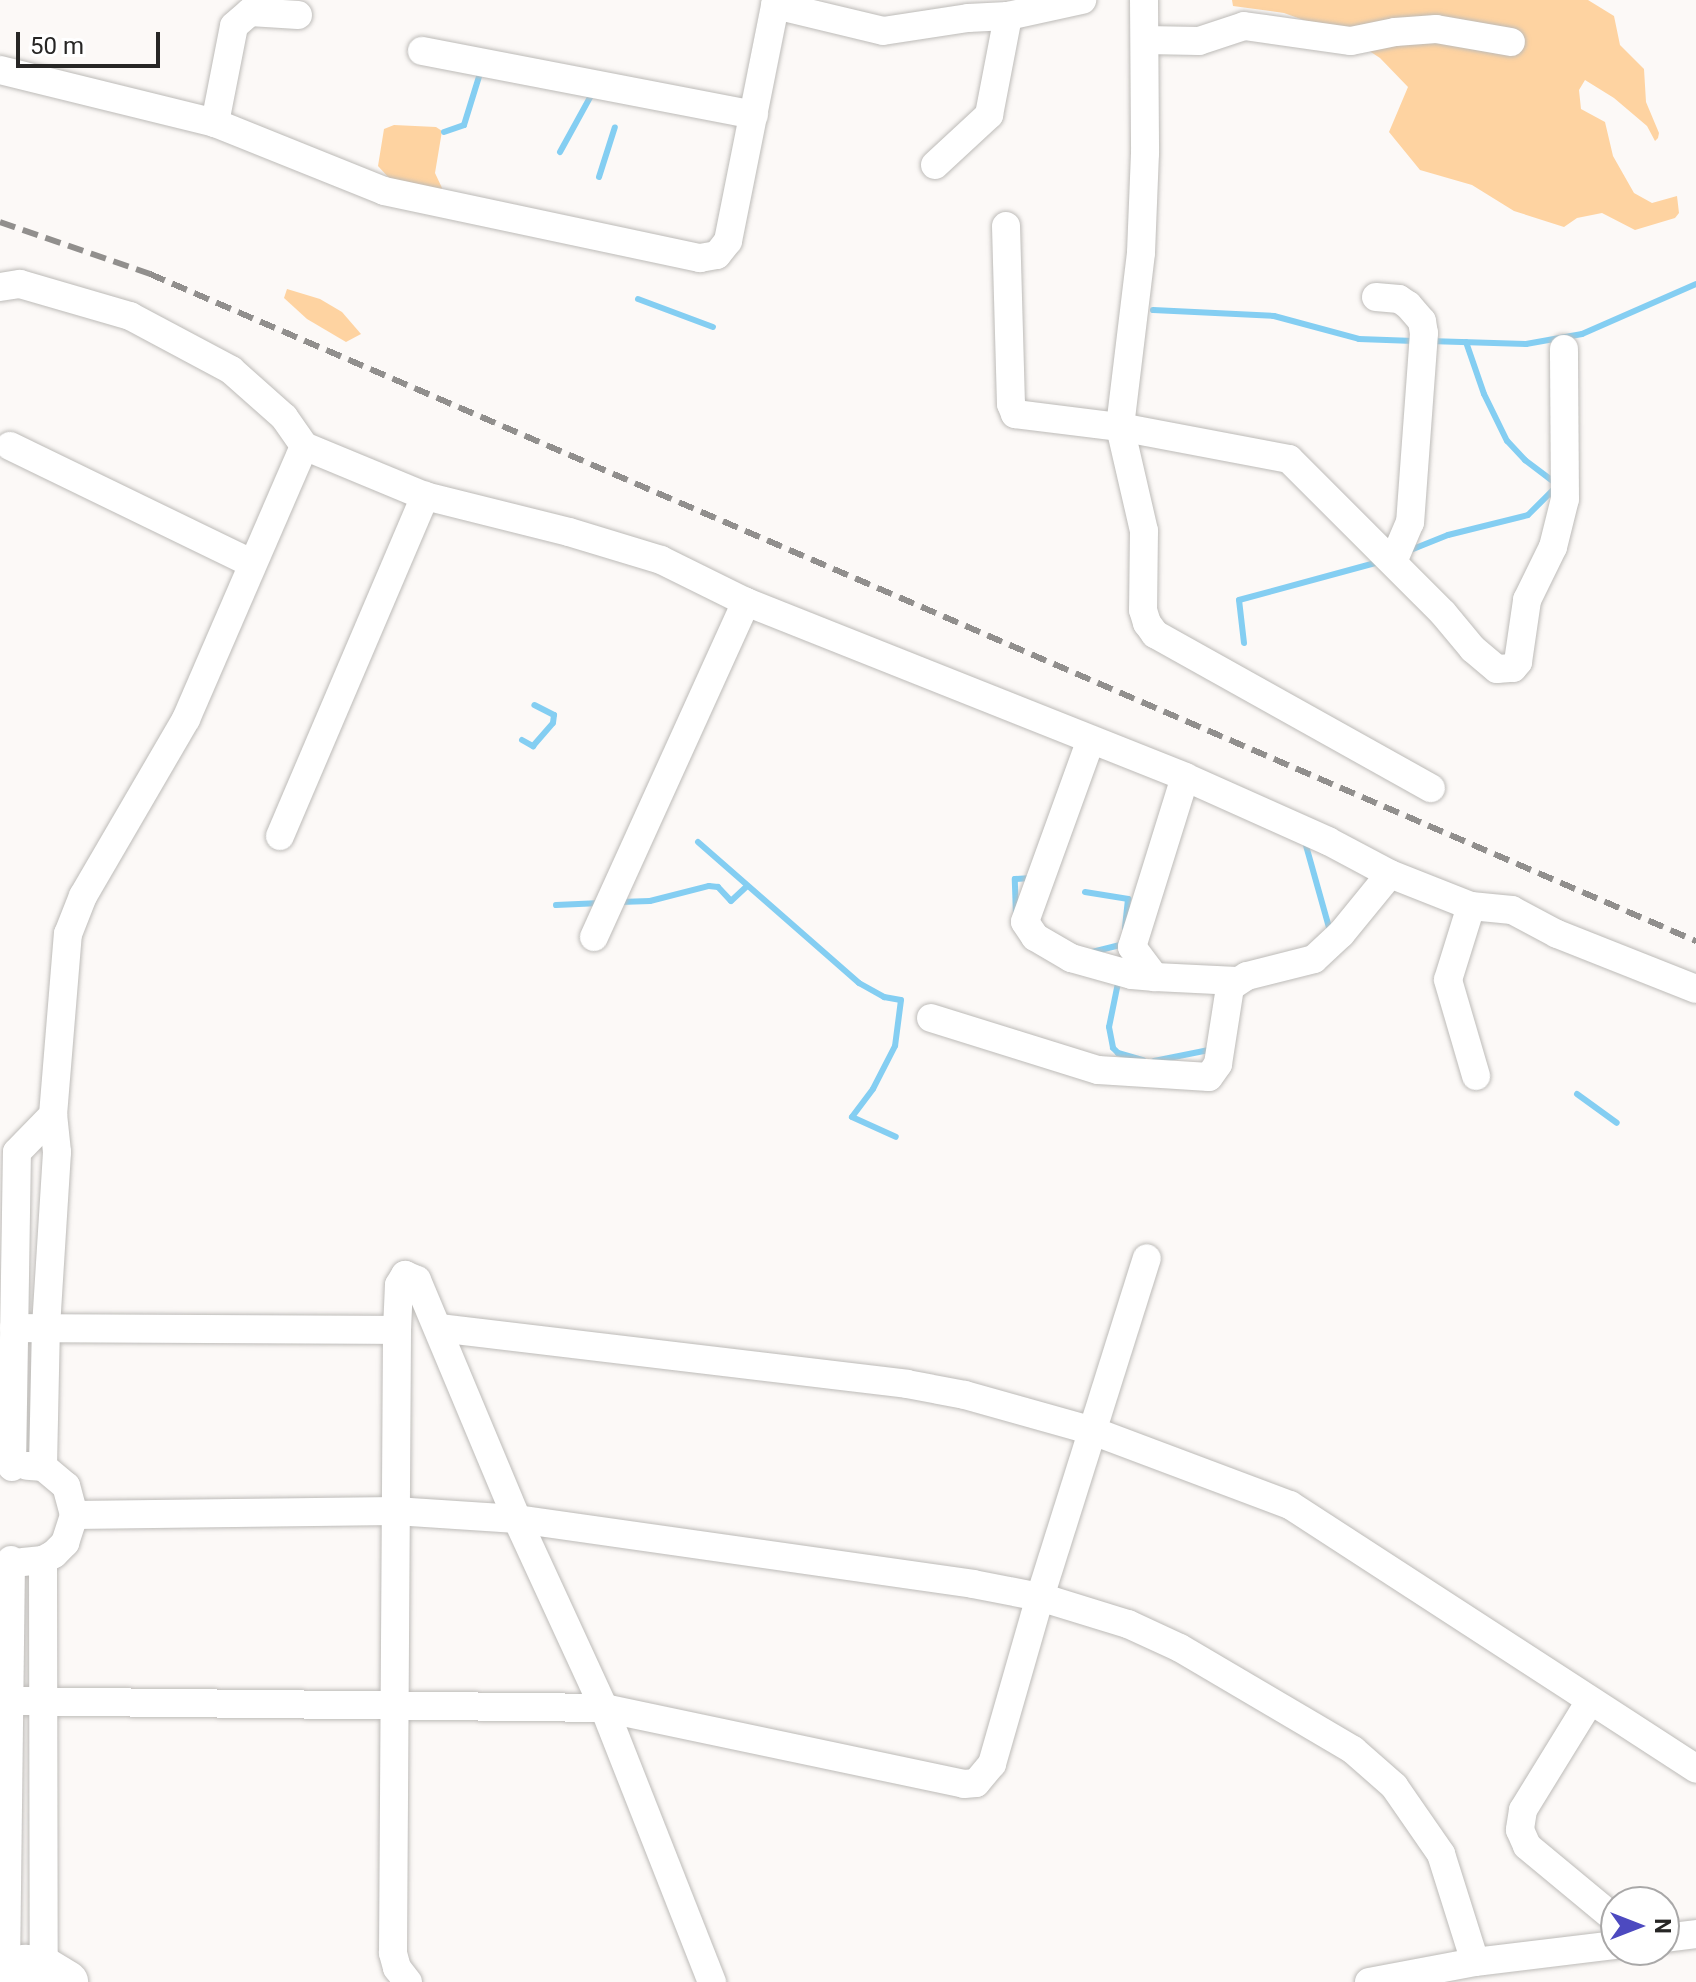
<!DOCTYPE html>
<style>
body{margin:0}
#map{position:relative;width:1696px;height:1982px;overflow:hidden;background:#fcf9f7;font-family:Roboto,sans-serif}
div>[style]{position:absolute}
.green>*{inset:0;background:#fed3a1}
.stream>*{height:6px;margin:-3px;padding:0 3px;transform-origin:3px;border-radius:3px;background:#84cef2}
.roads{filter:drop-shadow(0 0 2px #bdbbb8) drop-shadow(0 0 2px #bdbbb8)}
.minor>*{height:28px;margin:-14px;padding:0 14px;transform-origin:14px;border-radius:14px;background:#fff}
.highway>*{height:42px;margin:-21px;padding:0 21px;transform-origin:21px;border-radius:21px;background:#fff}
.rail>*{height:6px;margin-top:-3px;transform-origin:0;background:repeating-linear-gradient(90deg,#918f8d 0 16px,transparent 0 24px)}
span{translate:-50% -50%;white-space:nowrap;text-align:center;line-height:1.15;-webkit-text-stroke:6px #fff;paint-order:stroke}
.north{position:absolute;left:1600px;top:1886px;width:80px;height:80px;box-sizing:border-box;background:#fff;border:2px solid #a9a8a8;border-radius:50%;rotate:90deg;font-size:22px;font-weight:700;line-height:32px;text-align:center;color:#272625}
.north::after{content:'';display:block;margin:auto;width:28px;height:36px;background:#4d4ac0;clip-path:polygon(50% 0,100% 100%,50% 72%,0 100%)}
.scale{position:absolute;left:16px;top:32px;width:144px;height:36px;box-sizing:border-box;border:4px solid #272625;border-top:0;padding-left:10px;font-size:24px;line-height:28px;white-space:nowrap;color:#272625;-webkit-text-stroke:6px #fff;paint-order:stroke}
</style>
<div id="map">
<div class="green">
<div style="clip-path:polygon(1232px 0,1588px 0,1614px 16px,1620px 45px,1644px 69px,1646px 102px,1659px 133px,1658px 138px,1655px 141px,1647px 126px,1614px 98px,1585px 80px,1579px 90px,1581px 109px,1605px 122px,1613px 156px,1634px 193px,1652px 203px,1677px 196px,1679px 213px,1675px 218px,1635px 230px,1602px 213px,1577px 218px,1564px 227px,1514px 211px,1472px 185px,1420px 170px,1389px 132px,1408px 87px,1380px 58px,1345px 35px,1284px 13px,1233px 6px)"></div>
<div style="clip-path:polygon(394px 125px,436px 127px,442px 131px,435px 173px,442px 188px,438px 194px,389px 178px,378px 166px,384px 129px)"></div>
<div style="clip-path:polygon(287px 289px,320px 299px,342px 312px,361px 334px,346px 342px,307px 319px,284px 298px)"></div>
</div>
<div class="stream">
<div style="left:444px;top:132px;width:21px;rotate:-19deg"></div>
<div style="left:464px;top:125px;width:58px;rotate:-72.8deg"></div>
<div style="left:560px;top:152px;width:68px;rotate:-61.2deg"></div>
<div style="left:599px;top:177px;width:52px;rotate:-72.3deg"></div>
<div style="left:638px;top:299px;width:80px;rotate:20.5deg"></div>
<div style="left:1153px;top:310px;width:121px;rotate:2.8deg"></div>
<div style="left:1274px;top:316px;width:88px;rotate:15.1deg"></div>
<div style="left:1359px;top:339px;width:55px;rotate:2.1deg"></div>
<div style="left:1429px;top:341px;width:97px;rotate:1.8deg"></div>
<div style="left:1526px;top:344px;width:57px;rotate:-10.1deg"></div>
<div style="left:1582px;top:334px;width:124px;rotate:-23.7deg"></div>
<div style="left:1408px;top:551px;width:43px;rotate:-21.8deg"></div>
<div style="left:1448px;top:535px;width:82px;rotate:-14deg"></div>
<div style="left:1528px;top:515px;width:42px;rotate:-45deg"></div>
<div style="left:1558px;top:485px;width:41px;rotate:-142.9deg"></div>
<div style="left:1525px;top:460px;width:26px;rotate:-133deg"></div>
<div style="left:1507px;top:441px;width:52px;rotate:-116.1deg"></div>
<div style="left:1484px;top:394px;width:55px;rotate:-109.1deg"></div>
<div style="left:1244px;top:643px;width:43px;rotate:-96.6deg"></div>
<div style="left:1239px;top:600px;width:145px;rotate:-15.2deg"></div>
<div style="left:522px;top:740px;width:13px;rotate:29deg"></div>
<div style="left:533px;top:746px;width:30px;rotate:-49deg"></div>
<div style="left:553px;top:723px;width:8px;rotate:-83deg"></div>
<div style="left:554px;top:715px;width:22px;rotate:-153deg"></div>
<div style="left:698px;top:842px;width:214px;rotate:41.2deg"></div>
<div style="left:859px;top:983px;width:29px;rotate:29deg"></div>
<div style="left:884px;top:997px;width:17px;rotate:10deg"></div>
<div style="left:901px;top:1000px;width:46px;rotate:97.4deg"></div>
<div style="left:895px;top:1046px;width:48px;rotate:117.1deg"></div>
<div style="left:873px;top:1089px;width:35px;rotate:127deg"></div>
<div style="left:852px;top:1117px;width:48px;rotate:24.4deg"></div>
<div style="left:1305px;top:842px;width:92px;rotate:74.3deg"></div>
<div style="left:1085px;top:892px;width:44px;rotate:9.2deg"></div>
<div style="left:1128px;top:899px;width:29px;rotate:96deg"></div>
<div style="left:620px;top:902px;width:30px;rotate:-2deg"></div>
<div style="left:650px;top:901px;width:61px;rotate:-14.3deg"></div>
<div style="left:709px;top:886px;width:9px;rotate:6deg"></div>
<div style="left:718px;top:887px;width:19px;rotate:47deg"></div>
<div style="left:731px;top:901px;width:22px;rotate:-43deg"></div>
<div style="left:556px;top:905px;width:45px;rotate:-2.5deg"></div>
<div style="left:1016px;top:915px;width:36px;rotate:-92deg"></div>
<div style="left:1015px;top:879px;width:17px;rotate:-3deg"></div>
<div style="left:1092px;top:952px;width:32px;rotate:-14deg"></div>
<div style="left:1119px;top:978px;width:50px;rotate:101.5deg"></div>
<div style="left:1109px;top:1027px;width:21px;rotate:79deg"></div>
<div style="left:1113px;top:1048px;width:7px;rotate:45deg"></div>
<div style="left:1118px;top:1053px;width:26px;rotate:16deg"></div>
<div style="left:1154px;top:1061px;width:61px;rotate:-11.3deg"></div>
<div style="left:1577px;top:1094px;width:49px;rotate:35.9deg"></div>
</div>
<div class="roads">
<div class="minor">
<div style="left:1144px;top:0;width:153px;rotate:89.6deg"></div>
<div style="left:1145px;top:153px;width:100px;rotate:92.3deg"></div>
<div style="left:1141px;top:253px;width:175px;rotate:96.9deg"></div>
<div style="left:1120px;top:427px;width:107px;rotate:77deg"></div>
<div style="left:1144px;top:531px;width:79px;rotate:90.7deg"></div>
<div style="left:1143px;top:610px;width:14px;rotate:73deg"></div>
<div style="left:1147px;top:623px;width:14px;rotate:54deg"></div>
<div style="left:1155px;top:634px;width:316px;rotate:29.2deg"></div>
<div style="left:775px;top:5px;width:111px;rotate:13.5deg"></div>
<div style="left:883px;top:31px;width:86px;rotate:-8.7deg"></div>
<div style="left:968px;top:18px;width:40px;rotate:-2.9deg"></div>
<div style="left:1008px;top:16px;width:76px;rotate:-12.2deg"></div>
<div style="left:298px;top:15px;width:48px;rotate:-176.4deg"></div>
<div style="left:250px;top:12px;width:21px;rotate:139deg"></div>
<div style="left:234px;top:26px;width:99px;rotate:101.1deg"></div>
<div style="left:215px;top:123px;width:182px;rotate:21.9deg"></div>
<div style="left:384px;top:191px;width:323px;rotate:12deg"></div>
<div style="left:700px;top:258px;width:17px;rotate:-10deg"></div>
<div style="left:717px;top:255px;width:18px;rotate:-52deg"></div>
<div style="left:728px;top:241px;width:246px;rotate:-78.7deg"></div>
<div style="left:1145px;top:40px;width:54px;rotate:1.1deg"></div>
<div style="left:1199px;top:41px;width:47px;rotate:-18.4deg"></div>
<div style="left:1244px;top:26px;width:108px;rotate:8deg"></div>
<div style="left:1351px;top:41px;width:45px;rotate:-11.6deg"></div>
<div style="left:1395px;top:32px;width:41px;rotate:-4.2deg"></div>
<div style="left:1436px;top:29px;width:76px;rotate:9.8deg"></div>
<div style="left:422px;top:51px;width:338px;rotate:10.9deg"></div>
<div style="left:0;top:70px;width:221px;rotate:13.8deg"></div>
<div style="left:935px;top:165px;width:74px;rotate:-42.8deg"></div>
<div style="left:989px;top:115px;width:101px;rotate:-79.1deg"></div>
<div style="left:1006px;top:226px;width:178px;rotate:88.4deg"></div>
<div style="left:1011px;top:404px;width:11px;rotate:68deg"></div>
<div style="left:1015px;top:414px;width:106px;rotate:7.1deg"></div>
<div style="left:1120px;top:427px;width:172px;rotate:10.7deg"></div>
<div style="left:1289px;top:459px;width:218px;rotate:45deg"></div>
<div style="left:1443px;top:613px;width:47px;rotate:50.2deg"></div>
<div style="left:1473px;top:649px;width:31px;rotate:40deg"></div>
<div style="left:1497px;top:669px;width:16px;rotate:-4deg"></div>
<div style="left:1513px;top:668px;width:8px;rotate:-50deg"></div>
<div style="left:1518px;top:662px;width:63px;rotate:-81.7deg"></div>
<div style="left:1527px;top:600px;width:59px;rotate:-63.9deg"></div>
<div style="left:1553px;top:547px;width:49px;rotate:-76deg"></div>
<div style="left:1565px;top:499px;width:150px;rotate:-90.4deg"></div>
<div style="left:0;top:287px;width:20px;rotate:-9deg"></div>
<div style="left:20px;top:284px;width:115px;rotate:16.2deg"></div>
<div style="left:130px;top:316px;width:115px;rotate:28.1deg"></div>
<div style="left:231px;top:370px;width:71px;rotate:41.6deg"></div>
<div style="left:284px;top:417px;width:35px;rotate:55deg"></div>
<div style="left:304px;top:446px;width:131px;rotate:22.5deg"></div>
<div style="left:425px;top:496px;width:148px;rotate:14deg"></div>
<div style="left:569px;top:532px;width:96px;rotate:16.9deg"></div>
<div style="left:661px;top:560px;width:95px;rotate:26.3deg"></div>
<div style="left:746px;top:602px;width:473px;rotate:21.7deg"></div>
<div style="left:1185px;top:777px;width:157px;rotate:24.1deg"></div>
<div style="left:1328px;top:841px;width:70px;rotate:28deg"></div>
<div style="left:1390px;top:874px;width:87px;rotate:21.6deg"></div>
<div style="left:1471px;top:906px;width:41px;rotate:5.6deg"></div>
<div style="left:1512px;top:910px;width:51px;rotate:28.1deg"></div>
<div style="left:1557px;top:934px;width:149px;rotate:21.6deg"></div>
<div style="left:1376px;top:297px;width:23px;rotate:5deg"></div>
<div style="left:1399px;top:299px;width:11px;rotate:34deg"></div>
<div style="left:1408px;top:305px;width:21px;rotate:49deg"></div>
<div style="left:1422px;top:321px;width:12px;rotate:81deg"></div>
<div style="left:1424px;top:333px;width:190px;rotate:94.2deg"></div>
<div style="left:1410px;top:522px;width:43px;rotate:113deg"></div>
<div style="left:10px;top:446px;width:268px;rotate:25.9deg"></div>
<div style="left:1090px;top:742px;width:191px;rotate:109.9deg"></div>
<div style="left:1025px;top:922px;width:18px;rotate:56deg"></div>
<div style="left:1035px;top:937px;width:42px;rotate:30.3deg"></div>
<div style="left:1071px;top:958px;width:63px;rotate:15.6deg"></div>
<div style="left:1132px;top:975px;width:23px;rotate:5deg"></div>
<div style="left:1185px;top:777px;width:178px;rotate:107.3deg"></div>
<div style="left:1132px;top:947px;width:38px;rotate:53deg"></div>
<div style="left:1155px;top:977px;width:82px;rotate:2.8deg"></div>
<div style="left:280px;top:836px;width:370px;rotate:-66.9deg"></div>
<div style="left:1471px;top:906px;width:77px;rotate:107.3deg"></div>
<div style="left:1448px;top:980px;width:100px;rotate:73.7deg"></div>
<div style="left:594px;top:937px;width:368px;rotate:-65.6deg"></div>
<div style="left:931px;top:1018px;width:175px;rotate:17.3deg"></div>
<div style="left:1098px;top:1070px;width:111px;rotate:3.6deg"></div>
<div style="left:1209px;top:1077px;width:16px;rotate:-55deg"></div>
<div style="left:1218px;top:1064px;width:78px;rotate:-81.1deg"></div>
<div style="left:1230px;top:987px;width:20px;rotate:-33deg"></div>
<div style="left:1247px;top:976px;width:69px;rotate:-14.2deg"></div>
<div style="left:1314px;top:959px;width:37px;rotate:-43deg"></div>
<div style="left:1341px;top:934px;width:77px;rotate:-50.8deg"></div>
<div style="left:14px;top:1328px;width:383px;rotate:0.3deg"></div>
<div style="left:439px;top:1328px;width:471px;rotate:6.8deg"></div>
<div style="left:907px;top:1384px;width:59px;rotate:10.7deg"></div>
<div style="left:965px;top:1395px;width:133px;rotate:15.7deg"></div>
<div style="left:1093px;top:1431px;width:210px;rotate:20.6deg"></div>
<div style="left:1290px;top:1505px;width:484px;rotate:33deg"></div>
<div style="left:12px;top:1467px;width:315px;rotate:-89.1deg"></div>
<div style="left:17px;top:1152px;width:52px;rotate:-45.8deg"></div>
<div style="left:43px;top:1467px;width:140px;rotate:-88.8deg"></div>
<div style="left:46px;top:1327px;width:175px;rotate:-86.4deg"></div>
<div style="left:57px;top:1152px;width:37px;rotate:-96deg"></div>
<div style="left:53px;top:1115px;width:182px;rotate:-85.3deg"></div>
<div style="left:68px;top:934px;width:41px;rotate:-68.5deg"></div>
<div style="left:83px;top:896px;width:205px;rotate:-59.8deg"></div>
<div style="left:186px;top:719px;width:297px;rotate:-66.6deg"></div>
<div style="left:74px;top:1515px;width:321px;rotate:-0.7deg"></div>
<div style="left:395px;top:1511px;width:122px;rotate:3.8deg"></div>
<div style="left:517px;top:1519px;width:461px;rotate:8.1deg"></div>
<div style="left:973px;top:1584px;width:68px;rotate:11deg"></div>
<div style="left:1040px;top:1597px;width:92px;rotate:17.1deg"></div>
<div style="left:1128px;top:1624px;width:57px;rotate:24.8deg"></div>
<div style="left:1180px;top:1648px;width:201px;rotate:30.5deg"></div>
<div style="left:1353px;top:1750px;width:55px;rotate:41.3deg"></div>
<div style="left:1394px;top:1786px;width:83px;rotate:55.3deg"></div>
<div style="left:1441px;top:1854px;width:113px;rotate:72.5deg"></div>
<div style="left:43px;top:1560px;width:408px;rotate:89.9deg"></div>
<div style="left:23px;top:1562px;width:20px;rotate:-6deg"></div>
<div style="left:43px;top:1560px;width:13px;rotate:-29deg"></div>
<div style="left:54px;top:1554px;width:16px;rotate:-45deg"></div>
<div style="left:65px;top:1543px;width:29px;rotate:-72deg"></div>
<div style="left:74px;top:1515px;width:30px;rotate:-105deg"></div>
<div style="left:66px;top:1486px;width:30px;rotate:-140deg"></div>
<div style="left:43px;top:1467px;width:16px;rotate:-176deg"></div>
<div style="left:0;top:1701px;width:604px;rotate:0.66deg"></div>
<div style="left:604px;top:1708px;width:368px;rotate:11.9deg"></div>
<div style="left:964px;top:1784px;width:12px;rotate:-5deg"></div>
<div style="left:976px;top:1783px;width:25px;rotate:-50deg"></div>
<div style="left:992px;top:1764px;width:174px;rotate:-74deg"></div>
<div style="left:1040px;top:1597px;width:355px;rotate:-72.5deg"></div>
<div style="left:1590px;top:1701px;width:128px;rotate:121.6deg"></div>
<div style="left:1523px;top:1810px;width:20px;rotate:99deg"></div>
<div style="left:1520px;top:1830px;width:17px;rotate:66deg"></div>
<div style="left:1527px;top:1846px;width:116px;rotate:39.7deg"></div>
<div style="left:1664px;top:1938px;width:32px;rotate:-7deg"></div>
<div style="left:6px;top:1970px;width:410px;rotate:-89.3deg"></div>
<div style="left:408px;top:1982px;width:18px;rotate:-128deg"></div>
<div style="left:397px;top:1968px;width:16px;rotate:-105deg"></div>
<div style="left:393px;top:1953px;width:623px;rotate:-89.63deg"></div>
<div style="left:397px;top:1330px;width:45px;rotate:-87.5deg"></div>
<div style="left:399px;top:1285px;width:12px;rotate:-59deg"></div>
<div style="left:405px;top:1275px;width:13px;rotate:23deg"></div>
<div style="left:417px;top:1280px;width:259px;rotate:67.3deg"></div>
<div style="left:517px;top:1519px;width:208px;rotate:65.3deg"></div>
<div style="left:604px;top:1708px;width:295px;rotate:68.5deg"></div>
<div style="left:1369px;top:1982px;width:108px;rotate:-10.7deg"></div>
<div style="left:1475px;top:1962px;width:142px;rotate:-6.9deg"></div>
</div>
<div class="highway">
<div style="left:0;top:1975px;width:27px;rotate:-20deg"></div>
<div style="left:25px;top:1966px;width:19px;rotate:6deg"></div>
<div style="left:44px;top:1968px;width:27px;rotate:31deg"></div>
</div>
</div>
<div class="rail">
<div style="left:0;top:222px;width:159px;rotate:19.1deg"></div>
<div style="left:150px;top:274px;width:1684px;rotate:23.34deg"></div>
</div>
<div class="north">N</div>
<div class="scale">50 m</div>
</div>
